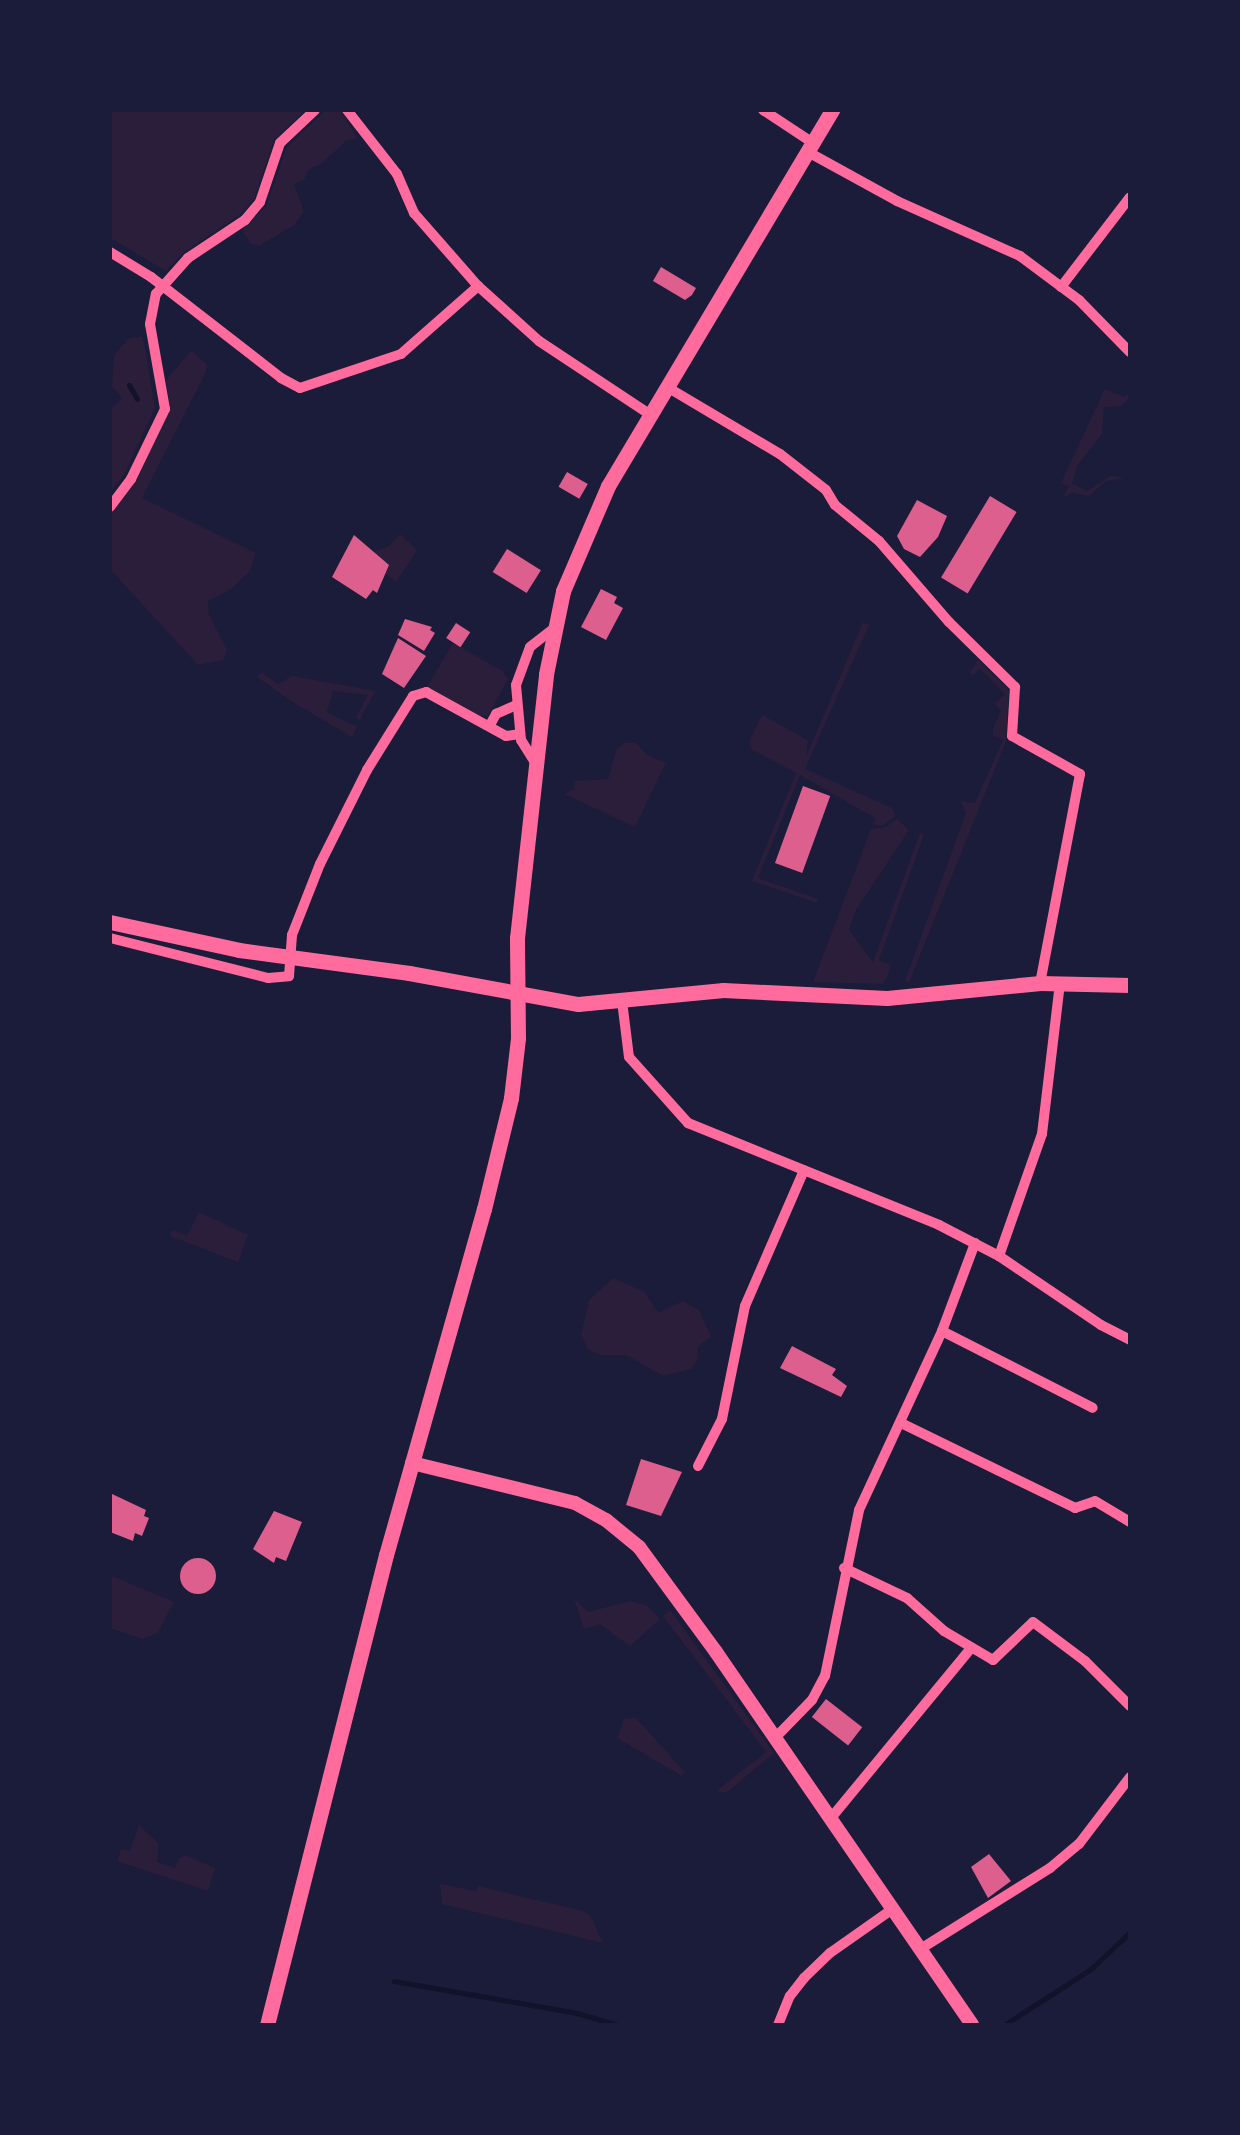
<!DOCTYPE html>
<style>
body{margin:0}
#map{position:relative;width:1240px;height:2135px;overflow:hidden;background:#1b1b3a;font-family:"Fira Sans",sans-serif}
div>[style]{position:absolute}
.green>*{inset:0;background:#2a1e3b}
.stream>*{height:5px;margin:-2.5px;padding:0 2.5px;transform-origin:2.5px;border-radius:2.5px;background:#12122b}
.building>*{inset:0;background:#dd5f8e;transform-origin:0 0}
.round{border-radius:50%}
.minor>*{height:10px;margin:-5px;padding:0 5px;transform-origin:5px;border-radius:5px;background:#ff6b9d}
.secondary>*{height:14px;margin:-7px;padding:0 7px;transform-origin:7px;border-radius:7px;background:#ff6b9d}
.primary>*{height:15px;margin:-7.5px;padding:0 7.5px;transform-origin:7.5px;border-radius:7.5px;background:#ff6b9d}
span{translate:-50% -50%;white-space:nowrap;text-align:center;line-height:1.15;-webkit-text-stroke:8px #1b1b3a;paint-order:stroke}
.frame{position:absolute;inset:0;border:112px solid #1b1b3a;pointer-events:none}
</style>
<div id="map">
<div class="green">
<div style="clip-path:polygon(110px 110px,305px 110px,274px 140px,254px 199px,241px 214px,183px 253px,166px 271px,110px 238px)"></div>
<div style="clip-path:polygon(326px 110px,340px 110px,357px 138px,347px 140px,321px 164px,308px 170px,304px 180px,294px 184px,304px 212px,294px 225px,259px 246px,251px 244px,242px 230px,266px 206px,287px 147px)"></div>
<div style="clip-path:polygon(143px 336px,155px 408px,124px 475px,110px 493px,110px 410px,122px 398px,112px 387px,114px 355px,129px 338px)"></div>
<div style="clip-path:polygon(192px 350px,207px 365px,204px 376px,142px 498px,256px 553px,250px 571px,230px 590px,208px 601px,209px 615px,227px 650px,224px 660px,198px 665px,110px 569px,110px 514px,135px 482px,170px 410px,166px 380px)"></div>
<div style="clip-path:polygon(1105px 389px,1124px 397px,1130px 392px,1130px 397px,1121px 406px,1104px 407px,1102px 434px,1077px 466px,1072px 484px,1087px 491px,1111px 476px,1126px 478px,1106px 481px,1089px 496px,1072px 493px,1063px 498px,1068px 487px,1061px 483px)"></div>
<div style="clip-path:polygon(400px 534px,417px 550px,396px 582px,386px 574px,389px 564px,371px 553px,389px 546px)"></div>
<div style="clip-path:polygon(863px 622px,869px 625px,805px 769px,892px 808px,896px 816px,882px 826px,873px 824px,875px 818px,800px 775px,758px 878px,818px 899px,817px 903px,752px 881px,796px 773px,751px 749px,749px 741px,762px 715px,808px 740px,806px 757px)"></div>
<div style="clip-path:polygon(453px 643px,503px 671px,508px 679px,488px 716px,480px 716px,427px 687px)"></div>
<div style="clip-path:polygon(978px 660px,1009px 690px,1006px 741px,909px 983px,905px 981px,966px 813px,960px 801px,975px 803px,1003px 740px,993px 735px,993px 729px,1001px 711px,995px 704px,1005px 694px,980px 669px,973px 675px,970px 672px)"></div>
<div style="clip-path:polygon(261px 672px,278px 684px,292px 676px,375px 691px,360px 720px,356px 718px,368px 695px,333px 691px,327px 712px,357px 727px,352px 737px,294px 703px,257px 677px)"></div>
<div style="clip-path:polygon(624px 743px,636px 743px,647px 755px,666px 763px,635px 827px,564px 794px,574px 789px,575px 781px,608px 779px,617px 749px)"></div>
<div style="clip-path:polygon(897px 819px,909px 830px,856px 910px,849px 930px,873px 962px,920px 833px,924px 835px,879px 960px,891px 965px,888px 975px,883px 984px,813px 982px,871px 829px,886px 827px)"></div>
<div style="clip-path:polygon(199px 1212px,248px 1235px,238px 1262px,170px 1236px,172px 1230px,187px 1236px)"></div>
<div style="clip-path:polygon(613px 1278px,645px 1292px,658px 1313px,683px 1301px,699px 1310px,711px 1336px,697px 1348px,698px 1359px,691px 1369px,663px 1376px,626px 1355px,600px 1355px,588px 1349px,581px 1335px,589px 1300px)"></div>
<div style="clip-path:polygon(110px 1575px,174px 1602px,158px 1633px,142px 1639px,110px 1628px)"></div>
<div style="clip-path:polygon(574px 1598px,588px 1612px,630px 1601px,648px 1606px,660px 1619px,630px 1646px,600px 1624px,584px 1629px)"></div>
<div style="clip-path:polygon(670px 1610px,774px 1753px,726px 1793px,716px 1791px,766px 1752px,663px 1616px)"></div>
<div style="clip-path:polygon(636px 1718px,685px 1772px,682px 1776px,617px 1738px,624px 1719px)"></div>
<div style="clip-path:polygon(139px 1825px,159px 1844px,157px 1862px,175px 1868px,179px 1858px,186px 1855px,215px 1868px,208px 1891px,117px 1861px,121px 1849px,130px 1851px)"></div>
<div style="clip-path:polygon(440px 1884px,476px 1891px,478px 1886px,583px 1911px,590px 1915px,603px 1943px,442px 1904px)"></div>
</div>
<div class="stream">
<div style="left:129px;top:385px;width:16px;rotate:60deg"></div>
<div style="left:394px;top:1981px;width:186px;rotate:9.9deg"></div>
<div style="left:577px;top:2013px;width:43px;rotate:16.3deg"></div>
<div style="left:1004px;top:2025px;width:103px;rotate:-32.8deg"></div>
<div style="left:1091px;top:1969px;width:54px;rotate:-43.5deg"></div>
</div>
<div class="building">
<div style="clip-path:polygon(661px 267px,696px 288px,692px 295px,685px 300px,653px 281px)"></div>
<div style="left:567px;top:472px;width:24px;height:17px;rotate:30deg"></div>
<div style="left:990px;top:496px;width:31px;height:95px;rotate:31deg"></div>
<div style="clip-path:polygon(917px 500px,947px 516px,938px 537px,920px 557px,904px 549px,897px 536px)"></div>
<div style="clip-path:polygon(354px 535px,389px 565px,377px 593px,373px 590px,366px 599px,332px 577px)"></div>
<div style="left:507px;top:549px;width:40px;height:27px;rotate:32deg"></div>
<div style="clip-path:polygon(601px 589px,617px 597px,614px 603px,623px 608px,606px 640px,581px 627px)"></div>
<div style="clip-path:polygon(405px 619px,432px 627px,430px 630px,435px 633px,424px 651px,398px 635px)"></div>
<div style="left:456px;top:623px;width:17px;height:18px;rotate:33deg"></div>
<div style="clip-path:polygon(398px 638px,426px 656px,404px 688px,382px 674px)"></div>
<div style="left:803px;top:786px;width:29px;height:82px;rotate:20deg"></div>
<div style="clip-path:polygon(792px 1346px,836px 1369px,832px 1375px,847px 1386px,841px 1397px,780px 1368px)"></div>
<div style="clip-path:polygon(641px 1459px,682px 1472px,661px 1516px,626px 1505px)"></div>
<div style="clip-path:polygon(110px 1493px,146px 1510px,144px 1516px,149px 1518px,142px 1536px,135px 1533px,133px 1541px,110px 1532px)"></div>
<div style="clip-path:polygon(274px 1511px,302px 1522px,286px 1561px,276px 1557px,274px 1563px,253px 1549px)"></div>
<div class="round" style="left:180px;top:1558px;width:36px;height:36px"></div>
<div style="left:826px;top:1699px;width:46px;height:23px;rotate:38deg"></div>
<div style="clip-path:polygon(989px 1854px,1011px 1881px,988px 1898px,971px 1867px)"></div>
</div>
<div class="minor">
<div style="left:347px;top:110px;width:81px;rotate:52deg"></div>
<div style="left:397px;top:174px;width:43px;rotate:66.4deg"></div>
<div style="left:414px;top:213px;width:97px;rotate:48.8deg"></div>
<div style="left:763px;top:110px;width:60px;rotate:33.4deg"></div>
<div style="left:808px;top:152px;width:102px;rotate:28.8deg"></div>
<div style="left:897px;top:201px;width:135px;rotate:24.1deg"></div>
<div style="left:1020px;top:256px;width:74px;rotate:36.7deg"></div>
<div style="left:1079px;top:300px;width:73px;rotate:45.6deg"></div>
<div style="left:110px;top:252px;width:48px;rotate:31.4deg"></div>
<div style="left:151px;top:277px;width:165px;rotate:37.8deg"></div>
<div style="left:281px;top:378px;width:21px;rotate:28deg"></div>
<div style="left:300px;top:388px;width:107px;rotate:-18.6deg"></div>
<div style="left:401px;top:354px;width:103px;rotate:-41.4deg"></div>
<div style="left:478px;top:286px;width:82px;rotate:42deg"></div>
<div style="left:539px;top:341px;width:134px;rotate:33.5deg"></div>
<div style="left:1061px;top:287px;width:113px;rotate:-52.5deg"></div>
<div style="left:667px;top:387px;width:131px;rotate:30.7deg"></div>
<div style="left:780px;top:454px;width:58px;rotate:38deg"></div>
<div style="left:826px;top:490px;width:17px;rotate:59deg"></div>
<div style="left:835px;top:505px;width:57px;rotate:39.3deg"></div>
<div style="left:879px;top:541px;width:107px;rotate:49.2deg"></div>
<div style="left:949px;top:622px;width:93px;rotate:44.6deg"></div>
<div style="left:1015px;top:687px;width:49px;rotate:93.5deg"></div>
<div style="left:1012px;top:736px;width:78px;rotate:29.2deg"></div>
<div style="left:1080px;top:774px;width:213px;rotate:100.8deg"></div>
<div style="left:110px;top:507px;width:35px;rotate:-53deg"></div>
<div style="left:131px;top:479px;width:78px;rotate:-64.1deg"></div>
<div style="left:165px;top:409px;width:86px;rotate:-100deg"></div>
<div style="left:150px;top:324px;width:31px;rotate:-79deg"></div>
<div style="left:156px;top:294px;width:48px;rotate:-48.4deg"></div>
<div style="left:188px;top:258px;width:69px;rotate:-33.7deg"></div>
<div style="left:245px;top:220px;width:23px;rotate:-50deg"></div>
<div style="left:260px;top:202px;width:62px;rotate:-71.3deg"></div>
<div style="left:280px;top:143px;width:48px;rotate:-43.3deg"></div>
<div style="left:490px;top:725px;width:13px;rotate:-61deg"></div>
<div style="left:496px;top:714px;width:22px;rotate:-24deg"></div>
<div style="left:536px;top:764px;width:28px;rotate:-122deg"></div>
<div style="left:521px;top:740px;width:55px;rotate:-95.2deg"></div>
<div style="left:516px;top:685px;width:40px;rotate:-69.8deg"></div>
<div style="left:530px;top:647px;width:29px;rotate:-38deg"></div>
<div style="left:110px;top:938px;width:163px;rotate:14.2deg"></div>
<div style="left:268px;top:978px;width:21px;rotate:-5deg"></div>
<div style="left:289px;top:976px;width:41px;rotate:-85.8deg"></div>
<div style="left:292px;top:935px;width:76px;rotate:-68.5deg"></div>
<div style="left:320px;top:864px;width:105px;rotate:-63.4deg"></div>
<div style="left:367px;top:770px;width:87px;rotate:-58.1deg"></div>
<div style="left:413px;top:696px;width:14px;rotate:-17deg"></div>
<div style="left:426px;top:692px;width:91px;rotate:28.8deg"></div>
<div style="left:506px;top:736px;width:14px;rotate:-8deg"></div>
<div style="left:622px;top:1001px;width:56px;rotate:82.9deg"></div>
<div style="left:629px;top:1057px;width:89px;rotate:48.2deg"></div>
<div style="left:688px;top:1123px;width:271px;rotate:22.1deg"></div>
<div style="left:939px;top:1225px;width:68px;rotate:27.3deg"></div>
<div style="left:999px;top:1256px;width:123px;rotate:34.1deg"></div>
<div style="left:1101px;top:1325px;width:33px;rotate:27deg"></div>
<div style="left:999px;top:1256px;width:129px;rotate:-70.6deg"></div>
<div style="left:1042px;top:1134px;width:153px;rotate:-83.2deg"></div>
<div style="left:942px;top:1331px;width:169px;rotate:27deg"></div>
<div style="left:901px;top:1423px;width:194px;rotate:26deg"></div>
<div style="left:1075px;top:1508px;width:21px;rotate:-19deg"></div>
<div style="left:1095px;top:1501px;width:41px;rotate:31deg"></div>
<div style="left:698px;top:1466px;width:53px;rotate:-62.9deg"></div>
<div style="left:722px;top:1419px;width:115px;rotate:-78.5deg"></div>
<div style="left:745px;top:1306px;width:148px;rotate:-66.5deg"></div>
<div style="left:844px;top:1568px;width:70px;rotate:25.5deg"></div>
<div style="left:907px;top:1598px;width:50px;rotate:41.7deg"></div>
<div style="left:944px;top:1631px;width:57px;rotate:30.6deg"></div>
<div style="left:993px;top:1660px;width:55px;rotate:-43.5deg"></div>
<div style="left:1033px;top:1622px;width:65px;rotate:36.9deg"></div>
<div style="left:1085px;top:1661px;width:64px;rotate:45deg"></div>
<div style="left:775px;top:1738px;width:53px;rotate:-45.8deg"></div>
<div style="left:812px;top:1700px;width:27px;rotate:-62deg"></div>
<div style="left:825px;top:1676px;width:169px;rotate:-78.4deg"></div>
<div style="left:859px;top:1510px;width:197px;rotate:-65.1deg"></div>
<div style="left:942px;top:1331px;width:94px;rotate:-69.4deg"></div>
<div style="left:831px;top:1818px;width:220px;rotate:-50.5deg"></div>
<div style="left:922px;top:1948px;width:151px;rotate:-32deg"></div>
<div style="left:1050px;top:1868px;width:38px;rotate:-40deg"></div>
<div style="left:1079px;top:1844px;width:84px;rotate:-52.7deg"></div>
<div style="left:778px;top:2025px;width:31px;rotate:-68deg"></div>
<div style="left:790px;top:1996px;width:23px;rotate:-52deg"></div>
<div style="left:804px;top:1978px;width:36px;rotate:-44deg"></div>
<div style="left:830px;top:1953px;width:78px;rotate:-35.1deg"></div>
</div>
<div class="secondary">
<div style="left:412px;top:1463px;width:168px;rotate:13.8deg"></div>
<div style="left:575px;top:1503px;width:35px;rotate:29deg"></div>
<div style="left:606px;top:1520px;width:43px;rotate:39.3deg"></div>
<div style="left:639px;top:1547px;width:130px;rotate:53.7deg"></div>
<div style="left:716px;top:1652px;width:452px;rotate:55.5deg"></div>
</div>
<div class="primary">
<div style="left:110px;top:922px;width:132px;rotate:12.2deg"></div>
<div style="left:239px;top:950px;width:172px;rotate:7.7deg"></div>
<div style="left:409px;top:973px;width:172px;rotate:10.4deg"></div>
<div style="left:578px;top:1004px;width:146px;rotate:-5.5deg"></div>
<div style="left:723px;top:990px;width:164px;rotate:2.8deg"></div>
<div style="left:887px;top:998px;width:154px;rotate:-5.6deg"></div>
<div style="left:1040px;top:983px;width:90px;rotate:1.3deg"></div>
<div style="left:267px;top:2025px;width:485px;rotate:-75.8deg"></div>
<div style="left:386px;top:1555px;width:360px;rotate:-74.2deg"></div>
<div style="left:484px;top:1209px;width:114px;rotate:-76.3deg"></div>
<div style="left:511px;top:1098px;width:60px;rotate:-83.3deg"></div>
<div style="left:518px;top:1038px;width:100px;rotate:-90.6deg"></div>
<div style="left:517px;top:938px;width:266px;rotate:-83.7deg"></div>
<div style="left:546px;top:674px;width:85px;rotate:-78.4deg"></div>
<div style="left:563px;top:591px;width:114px;rotate:-66.8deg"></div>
<div style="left:608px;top:486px;width:438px;rotate:-59.2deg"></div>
</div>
<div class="frame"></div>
</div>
